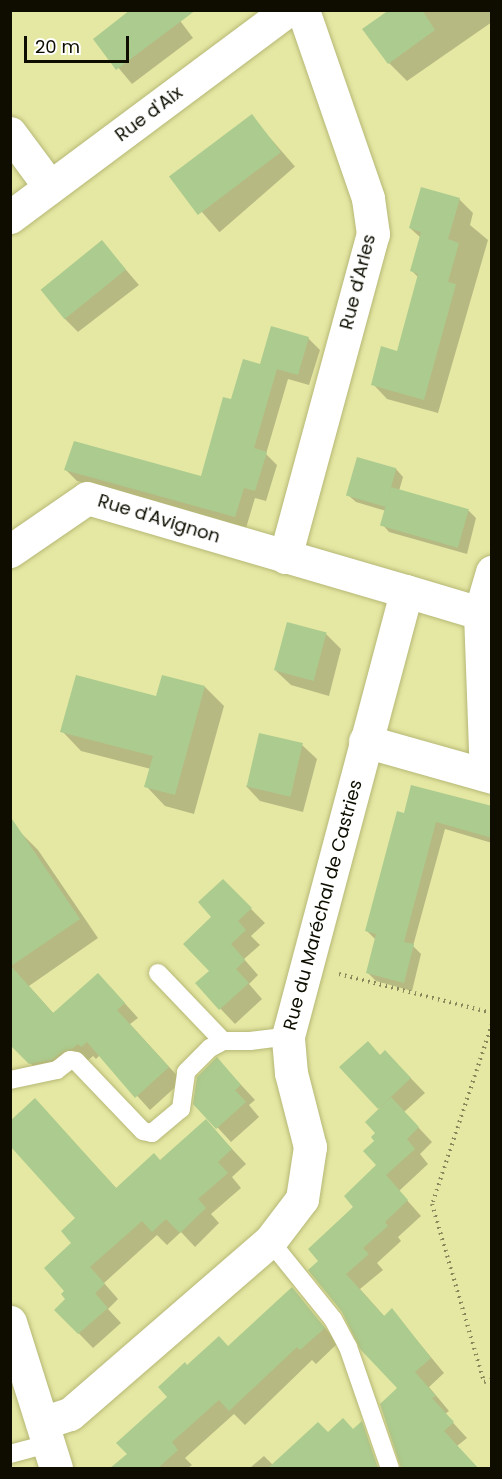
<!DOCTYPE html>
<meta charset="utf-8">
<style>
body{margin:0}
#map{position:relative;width:502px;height:1479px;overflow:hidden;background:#e5e8a3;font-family:Poppins,sans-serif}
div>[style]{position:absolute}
.shadow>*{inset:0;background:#0003;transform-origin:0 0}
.building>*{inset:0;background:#accb8f;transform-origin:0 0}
.path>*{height:4px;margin-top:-2px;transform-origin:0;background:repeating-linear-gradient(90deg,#87895c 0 1.5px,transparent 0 6px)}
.roads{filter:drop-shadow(0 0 2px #b6b876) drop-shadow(0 0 2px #b6b876)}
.lane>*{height:18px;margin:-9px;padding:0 9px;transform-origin:9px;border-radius:9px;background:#fff}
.street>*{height:33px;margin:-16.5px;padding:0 16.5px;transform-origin:16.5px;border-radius:16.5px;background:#fff}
span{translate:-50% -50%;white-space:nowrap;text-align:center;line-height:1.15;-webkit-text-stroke:4.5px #fff;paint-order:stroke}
.street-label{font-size:18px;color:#0e0d00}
.frame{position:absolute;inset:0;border:12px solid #0e0d00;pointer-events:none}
.scale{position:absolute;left:24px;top:36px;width:105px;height:27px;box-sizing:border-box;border:3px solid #0e0d00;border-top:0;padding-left:8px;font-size:18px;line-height:21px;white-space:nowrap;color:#0e0d00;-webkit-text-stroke:4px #fff;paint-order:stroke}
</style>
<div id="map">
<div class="shadow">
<div style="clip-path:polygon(172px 10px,193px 38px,132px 84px,95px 40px)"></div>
<div style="clip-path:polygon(391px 10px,492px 10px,492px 22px,407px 81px,389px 63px)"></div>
<div style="left:251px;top:116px;width:67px;height:100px;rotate:49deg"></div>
<div style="clip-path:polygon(459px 199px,473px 213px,470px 225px,488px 240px,438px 413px,387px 399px,373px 384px,398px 353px,419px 278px,412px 271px,421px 238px,410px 228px)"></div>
<div style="clip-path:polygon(102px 242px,139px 285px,78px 332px,64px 318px)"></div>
<div style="clip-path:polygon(308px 338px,320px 350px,309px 385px,288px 379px,266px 454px,277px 465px,266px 501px,255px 498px,246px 528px,77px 481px,65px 469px,202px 478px,232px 401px)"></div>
<div style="clip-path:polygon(396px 469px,403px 477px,399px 491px,469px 511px,476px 518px,467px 554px,389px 532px,382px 524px,386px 511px,356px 502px,348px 495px)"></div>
<div style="clip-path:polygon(326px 634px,341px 649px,329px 696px,291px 685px,276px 671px)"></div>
<div style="clip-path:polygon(205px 687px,224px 706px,194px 814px,165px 806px,146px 786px,151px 769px,81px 751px,62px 731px,157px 698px)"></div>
<div style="clip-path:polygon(302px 745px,317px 759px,303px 812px,260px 801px,246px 786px)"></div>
<div style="clip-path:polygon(492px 809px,492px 843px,445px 829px,413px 946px,421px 954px,412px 991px,376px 981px,367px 972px,376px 940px,367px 931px,405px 815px)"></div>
<div style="clip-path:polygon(19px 831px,38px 850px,98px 938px,29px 986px,54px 1014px,112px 989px,138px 1018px,130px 1024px,182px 1081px,150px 1110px,100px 1055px,96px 1059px,93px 1056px,86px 1062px,44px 1077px,10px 1043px,10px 836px)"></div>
<div style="clip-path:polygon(223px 881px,265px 923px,251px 936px,260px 945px,244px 959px,258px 975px,249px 984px,262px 999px,235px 1024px,197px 984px,211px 971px,213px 918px)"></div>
<div style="clip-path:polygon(380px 1056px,400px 1067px,425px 1093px,404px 1112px,432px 1142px,420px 1154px,428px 1164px,399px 1191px,421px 1216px,398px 1237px,401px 1241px,377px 1263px,383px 1270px,360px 1289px,385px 1317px,392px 1310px,444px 1373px,429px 1387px,449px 1411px,445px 1414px,467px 1438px,457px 1446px,478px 1468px,420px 1468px,394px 1442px,399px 1388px,320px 1261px,378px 1166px,376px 1141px,381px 1109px,341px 1067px)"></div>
<div style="clip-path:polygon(231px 1074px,255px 1100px,249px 1105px,259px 1117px,231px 1142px,195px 1103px)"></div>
<div style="clip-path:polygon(49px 1115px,117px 1189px,160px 1162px,206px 1121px,246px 1164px,232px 1177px,241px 1188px,211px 1214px,219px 1223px,195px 1247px,181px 1232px,167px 1245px,157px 1235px,104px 1283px,118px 1299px,108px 1309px,121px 1323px,93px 1348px,56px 1310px,67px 1299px,78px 1218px)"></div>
<div style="clip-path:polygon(292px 1289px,338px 1343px,316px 1364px,312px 1360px,245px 1425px,234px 1414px,185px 1458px,192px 1465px,188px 1468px,114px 1468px,129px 1454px,188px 1367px,228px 1347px)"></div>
<div style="clip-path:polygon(328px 1443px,351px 1468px,250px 1468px,264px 1456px,274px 1466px)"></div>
</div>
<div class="building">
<div style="clip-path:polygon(130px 10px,196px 10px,116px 70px,93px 39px)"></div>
<div style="clip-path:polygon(389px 10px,422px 10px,435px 30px,388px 64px,362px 29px)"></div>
<div style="left:252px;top:114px;width:48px;height:104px;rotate:53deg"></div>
<div style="clip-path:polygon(421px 187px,460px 198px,448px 239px,459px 243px,448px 282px,456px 284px,424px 400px,371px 385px,381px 346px,397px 351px,418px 274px,410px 271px,421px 232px,409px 228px)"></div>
<div style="left:102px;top:240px;width:38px;height:79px;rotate:51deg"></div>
<div style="clip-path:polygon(271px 326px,309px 337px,298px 375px,277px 369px,254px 448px,267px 452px,255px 491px,244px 488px,235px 517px,64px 470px,74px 441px,201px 476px,223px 397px,231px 399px,243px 359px,260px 364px)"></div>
<div style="left:357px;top:457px;width:41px;height:40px;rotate:16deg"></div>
<div style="left:391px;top:487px;width:81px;height:40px;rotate:16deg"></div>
<div style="left:287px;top:622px;width:41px;height:50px;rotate:15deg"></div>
<div style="clip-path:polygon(76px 675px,156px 696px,162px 675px,205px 686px,175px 795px,144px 787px,153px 756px,60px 732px)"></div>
<div style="left:259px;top:733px;width:45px;height:55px;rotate:13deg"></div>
<div style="clip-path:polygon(411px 785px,492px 806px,492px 838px,436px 822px,404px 942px,414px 944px,404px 983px,366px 973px,376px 934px,365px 931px,397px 811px,404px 813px)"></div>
<div style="clip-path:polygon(10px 816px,80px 919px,11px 966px,53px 1013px,98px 973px,125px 1003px,117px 1010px,169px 1067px,135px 1098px,87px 1042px,81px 1047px,78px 1044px,72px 1049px,64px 1051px,52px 1060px,29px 1064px,10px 1045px)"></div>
<div style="clip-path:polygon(223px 879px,252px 908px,238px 921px,246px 930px,231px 944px,245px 960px,236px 969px,249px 983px,219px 1010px,195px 983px,209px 971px,183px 944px,211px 917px,198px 902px)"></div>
<div style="clip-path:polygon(368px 1041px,380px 1055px,385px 1050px,411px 1078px,378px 1109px,339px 1067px)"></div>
<div style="clip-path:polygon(217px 1057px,241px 1085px,235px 1090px,246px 1102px,216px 1129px,193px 1104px,197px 1077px)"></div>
<div style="clip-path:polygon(391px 1097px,419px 1127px,407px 1139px,415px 1149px,386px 1175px,408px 1200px,385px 1222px,388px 1226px,363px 1248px,369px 1254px,346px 1274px,384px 1316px,392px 1308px,431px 1358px,415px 1372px,436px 1396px,432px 1398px,454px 1422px,444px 1431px,478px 1468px,401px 1468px,380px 1404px,397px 1388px,360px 1349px,342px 1312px,308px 1270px,318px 1261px,308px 1249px,353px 1207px,344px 1196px,376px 1165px,363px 1151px,374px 1141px,371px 1137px,375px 1133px,365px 1122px)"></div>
<div style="clip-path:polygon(35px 1098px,116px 1188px,154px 1153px,160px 1160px,206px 1119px,232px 1149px,218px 1162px,228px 1173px,198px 1199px,206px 1208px,180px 1233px,166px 1219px,152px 1232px,142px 1221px,90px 1267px,105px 1284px,95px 1293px,108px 1308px,78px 1334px,54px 1310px,65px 1299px,61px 1294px,64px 1291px,44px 1268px,71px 1243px,61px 1231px,75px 1218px,10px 1146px,10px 1121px)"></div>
<div style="clip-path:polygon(292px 1287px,325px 1328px,300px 1350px,297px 1347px,229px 1411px,219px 1400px,172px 1442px,178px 1450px,158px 1468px,110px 1468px,127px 1454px,116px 1443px,167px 1397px,158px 1387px,185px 1362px,187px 1365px,219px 1336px,228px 1346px)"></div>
<div style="clip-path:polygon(343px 1418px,353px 1429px,362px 1421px,378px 1468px,268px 1468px,318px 1422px,328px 1432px)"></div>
</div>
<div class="path">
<div style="left:339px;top:974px;width:158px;rotate:14.3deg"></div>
<div style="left:492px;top:1024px;width:190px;rotate:108.4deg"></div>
<div style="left:432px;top:1204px;width:185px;rotate:73.7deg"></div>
<div style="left:484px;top:1382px;width:8px;rotate:-14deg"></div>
</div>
<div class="roads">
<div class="lane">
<div style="left:158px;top:973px;width:94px;rotate:46.3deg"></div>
<div style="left:10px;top:1080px;width:48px;rotate:-12deg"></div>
<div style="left:57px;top:1070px;width:16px;rotate:-38deg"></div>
<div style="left:70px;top:1060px;width:6px;rotate:9deg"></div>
<div style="left:76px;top:1061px;width:97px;rotate:46.3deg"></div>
<div style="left:143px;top:1131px;width:9px;rotate:13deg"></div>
<div style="left:152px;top:1133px;width:38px;rotate:-40deg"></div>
<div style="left:181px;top:1109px;width:37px;rotate:-82deg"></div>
<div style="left:186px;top:1072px;width:34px;rotate:-45deg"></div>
<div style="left:210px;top:1048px;width:15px;rotate:-28deg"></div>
<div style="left:223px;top:1041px;width:27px"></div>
<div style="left:250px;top:1041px;width:38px;rotate:-7deg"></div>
<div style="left:270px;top:1241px;width:100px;rotate:51.1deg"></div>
<div style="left:333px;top:1319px;width:32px;rotate:62deg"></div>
<div style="left:348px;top:1347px;width:128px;rotate:70.9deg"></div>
<div style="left:10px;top:1454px;width:39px;rotate:-15deg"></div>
</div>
<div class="street">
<div style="left:10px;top:133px;width:67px;rotate:53.5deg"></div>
<div style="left:10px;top:217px;width:347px;rotate:-36.7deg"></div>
<div style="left:10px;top:551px;width:93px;rotate:-34.5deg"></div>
<div style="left:87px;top:498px;width:332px;rotate:16.3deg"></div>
<div style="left:285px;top:557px;width:335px;rotate:-74.8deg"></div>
<div style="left:373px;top:234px;width:36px;rotate:-98deg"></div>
<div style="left:368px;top:198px;width:199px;rotate:-109.1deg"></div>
<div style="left:480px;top:613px;width:162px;rotate:87.9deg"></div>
<div style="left:365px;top:741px;width:132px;rotate:15.8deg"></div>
<div style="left:10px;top:1322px;width:153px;rotate:72.5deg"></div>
<div style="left:42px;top:1423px;width:29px;rotate:-18deg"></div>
<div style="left:70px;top:1414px;width:264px;rotate:-40.9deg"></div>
<div style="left:270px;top:1241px;width:53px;rotate:-52.7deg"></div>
<div style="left:302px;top:1199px;width:53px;rotate:-81.3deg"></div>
<div style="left:310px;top:1147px;width:76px;rotate:-104.4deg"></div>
<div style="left:291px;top:1073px;width:37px;rotate:-95deg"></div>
<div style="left:288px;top:1036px;width:460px;rotate:-75.1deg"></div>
<div style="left:406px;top:591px;width:77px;rotate:16.6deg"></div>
<div style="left:480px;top:613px;width:43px;rotate:-73.7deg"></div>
</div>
</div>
<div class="street-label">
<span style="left:149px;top:114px;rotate:-37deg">Rue d'Aix</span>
<span style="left:358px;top:282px;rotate:-76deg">Rue d'Arles</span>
<span style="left:159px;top:519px;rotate:17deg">Rue d'Avignon</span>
<span style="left:323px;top:905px;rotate:-75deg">Rue du Maréchal de Castries</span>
</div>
<div class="frame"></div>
<div class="scale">20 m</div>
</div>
